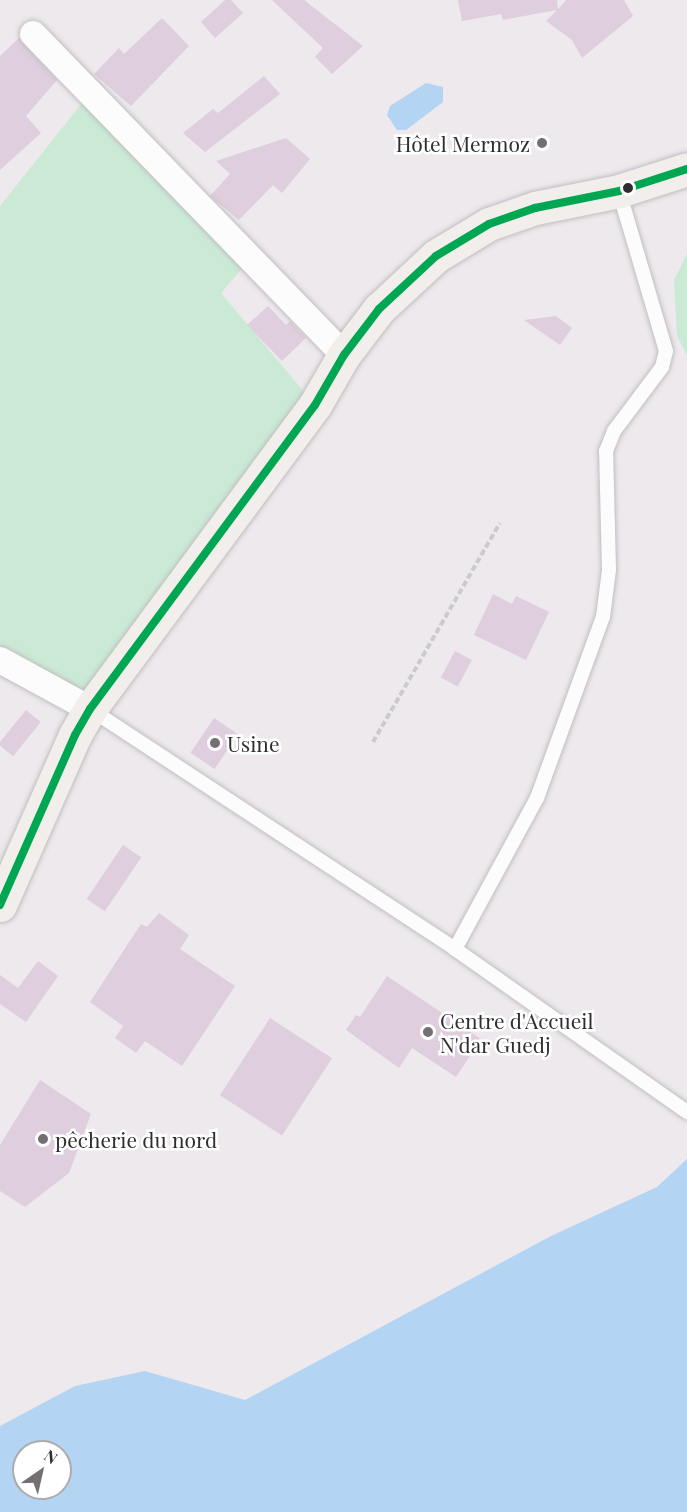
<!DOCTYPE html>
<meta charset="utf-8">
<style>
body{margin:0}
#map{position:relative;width:687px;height:1512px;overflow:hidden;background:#ede9ed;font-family:"Playfair Display",serif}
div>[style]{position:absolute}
.green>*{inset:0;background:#caead6}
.water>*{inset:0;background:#b4d4f3}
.building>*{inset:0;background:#decede;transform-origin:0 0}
.path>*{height:4px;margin-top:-2px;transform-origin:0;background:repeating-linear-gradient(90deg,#cccbcc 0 6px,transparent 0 9px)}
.roads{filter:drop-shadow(0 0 2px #c1bec0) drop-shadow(0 0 2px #c1bec0)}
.lane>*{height:14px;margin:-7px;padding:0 7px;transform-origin:7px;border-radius:7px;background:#fcfcfc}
.street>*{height:26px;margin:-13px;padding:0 13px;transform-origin:13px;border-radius:13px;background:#fcfcfc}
.secondary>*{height:33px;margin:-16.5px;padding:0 16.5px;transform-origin:16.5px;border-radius:16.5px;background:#f1eeec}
.bus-1>*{height:8px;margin:-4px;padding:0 4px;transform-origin:4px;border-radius:4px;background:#00a651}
.dots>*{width:16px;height:16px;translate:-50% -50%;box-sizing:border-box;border:3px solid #fff;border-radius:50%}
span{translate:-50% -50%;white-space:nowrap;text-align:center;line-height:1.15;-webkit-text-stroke:5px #fff;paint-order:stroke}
.poi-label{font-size:21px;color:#312e31}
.right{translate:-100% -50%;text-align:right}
.left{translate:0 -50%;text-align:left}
.north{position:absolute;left:12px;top:1440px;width:60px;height:60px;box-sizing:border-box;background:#fff;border:2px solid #adabad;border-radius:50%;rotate:34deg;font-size:16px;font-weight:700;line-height:24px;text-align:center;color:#312e31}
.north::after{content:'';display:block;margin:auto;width:21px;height:27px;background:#736f73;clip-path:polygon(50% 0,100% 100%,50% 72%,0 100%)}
</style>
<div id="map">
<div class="green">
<div style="clip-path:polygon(90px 93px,250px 259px,221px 293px,315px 405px,90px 709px,0 660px,0 206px)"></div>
<div style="clip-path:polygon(687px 254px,687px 355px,677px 336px,674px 280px)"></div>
</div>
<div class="water">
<div style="clip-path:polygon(426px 83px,443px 87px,443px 102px,406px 130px,397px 130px,387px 115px,390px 106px)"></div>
<div style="clip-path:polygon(evenodd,687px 1159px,687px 1512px,0 1512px,0 1426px,75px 1386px,145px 1371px,245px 1400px,551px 1236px,657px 1187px,687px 1159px,24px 1452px,60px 1452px,60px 1488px,24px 1488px,24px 1452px)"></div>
</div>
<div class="building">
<div style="clip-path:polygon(225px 0,231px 0,243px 13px,215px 38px,201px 22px)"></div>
<div style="clip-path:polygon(272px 0,304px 0,363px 46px,332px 74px,315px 57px,323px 48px)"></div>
<div style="clip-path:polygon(458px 0,557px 0,558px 9px,566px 0,624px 0,633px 16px,582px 58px,572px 40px,546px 21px,557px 10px,503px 20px,501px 14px,462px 21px)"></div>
<div style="clip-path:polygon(162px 18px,189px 46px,131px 106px,94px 74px,119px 48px,124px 54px)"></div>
<div style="clip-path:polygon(19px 38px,57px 80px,26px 116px,41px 133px,0 170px,0 56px)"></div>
<div style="clip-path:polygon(264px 76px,280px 94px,205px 152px,183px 133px,213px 109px,218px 113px)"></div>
<div style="clip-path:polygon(286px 138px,310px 159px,282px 193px,273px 185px,239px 220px,210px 196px,230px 174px,216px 161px)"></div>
<div style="clip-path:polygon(268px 306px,286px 325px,290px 321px,306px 338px,282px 361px,247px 325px)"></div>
<div style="clip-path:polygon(556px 316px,572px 328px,560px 345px,524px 320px)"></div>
<div style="clip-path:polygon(493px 594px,512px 604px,516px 596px,549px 612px,526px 660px,474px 635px)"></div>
<div style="left:455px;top:651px;width:19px;height:30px;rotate:28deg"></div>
<div style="left:26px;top:710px;width:19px;height:44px;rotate:39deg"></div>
<div style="left:214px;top:718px;width:29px;height:42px;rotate:34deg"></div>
<div style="left:123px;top:845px;width:22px;height:65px;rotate:34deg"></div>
<div style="clip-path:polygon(159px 913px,189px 935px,180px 949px,235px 986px,182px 1066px,145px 1041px,136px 1053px,115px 1038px,123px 1026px,90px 1002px,141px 924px,147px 927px)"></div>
<div style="clip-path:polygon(38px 961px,58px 976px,26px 1022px,0 1004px,0 975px,18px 988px)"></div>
<div style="clip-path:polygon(387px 976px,481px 1039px,456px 1077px,412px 1048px,399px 1068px,346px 1030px,356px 1015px,360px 1017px)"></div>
<div style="left:270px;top:1018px;width:74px;height:92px;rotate:33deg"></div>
<div style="clip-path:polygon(40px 1080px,91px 1114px,69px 1173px,25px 1207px,0 1191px,0 1145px)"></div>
</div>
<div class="path">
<div style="left:373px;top:742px;width:253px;rotate:-59.9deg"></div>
</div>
<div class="roads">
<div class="lane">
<div style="left:90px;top:709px;width:437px;rotate:33.3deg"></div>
<div style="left:455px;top:949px;width:284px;rotate:35.1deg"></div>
<div style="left:455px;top:949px;width:172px;rotate:-61.5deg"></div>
<div style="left:537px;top:798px;width:193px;rotate:-70deg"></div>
<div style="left:603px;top:617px;width:47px;rotate:-82.7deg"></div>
<div style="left:609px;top:570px;width:119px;rotate:-91.4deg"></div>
<div style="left:606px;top:451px;width:22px;rotate:-68deg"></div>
<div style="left:614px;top:431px;width:80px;rotate:-53.1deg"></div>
<div style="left:662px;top:367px;width:16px;rotate:-76deg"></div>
<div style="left:666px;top:351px;width:167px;rotate:-106.4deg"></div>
</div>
<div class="street">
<div style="left:33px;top:34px;width:447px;rotate:45.9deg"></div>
<div style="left:0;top:660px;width:102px;rotate:28.6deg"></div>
</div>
<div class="secondary">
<div style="left:0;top:905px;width:186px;rotate:-66.2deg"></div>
<div style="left:75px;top:735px;width:30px;rotate:-60deg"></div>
<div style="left:90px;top:709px;width:378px;rotate:-53.5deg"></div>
<div style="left:315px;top:405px;width:58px;rotate:-59.9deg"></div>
<div style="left:344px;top:355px;width:58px;rotate:-52.7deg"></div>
<div style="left:379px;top:309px;width:78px;rotate:-42.9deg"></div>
<div style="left:436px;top:256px;width:62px;rotate:-31.1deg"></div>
<div style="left:489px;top:224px;width:49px;rotate:-19.2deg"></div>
<div style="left:535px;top:208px;width:86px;rotate:-11.4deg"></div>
<div style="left:619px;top:191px;width:71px;rotate:-17.9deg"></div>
</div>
</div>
<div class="bus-1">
<div style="left:0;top:905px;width:186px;rotate:-66.2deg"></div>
<div style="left:75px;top:735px;width:30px;rotate:-60deg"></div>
<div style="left:90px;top:709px;width:378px;rotate:-53.5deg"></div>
<div style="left:315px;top:405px;width:58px;rotate:-59.9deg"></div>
<div style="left:344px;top:355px;width:58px;rotate:-52.7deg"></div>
<div style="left:379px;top:309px;width:78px;rotate:-42.9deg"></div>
<div style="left:436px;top:256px;width:62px;rotate:-31.1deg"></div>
<div style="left:489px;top:224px;width:49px;rotate:-19.2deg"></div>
<div style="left:535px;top:208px;width:86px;rotate:-11.4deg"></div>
<div style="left:619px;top:191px;width:71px;rotate:-17.9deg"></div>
</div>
<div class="dots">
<div style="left:542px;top:143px;background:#736f73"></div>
<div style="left:628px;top:188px;background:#312e31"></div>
<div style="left:215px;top:743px;background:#736f73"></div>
<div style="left:428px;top:1032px;background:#736f73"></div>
<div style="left:43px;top:1139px;background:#736f73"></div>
</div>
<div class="poi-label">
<span class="right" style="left:530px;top:143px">Hôtel Mermoz</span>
<span class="left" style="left:227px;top:743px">Usine</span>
<span class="left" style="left:440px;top:1032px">Centre d'Accueil<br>N'dar Guedj</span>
<span class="left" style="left:55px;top:1139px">pêcherie du nord</span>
</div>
<div class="north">N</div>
</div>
